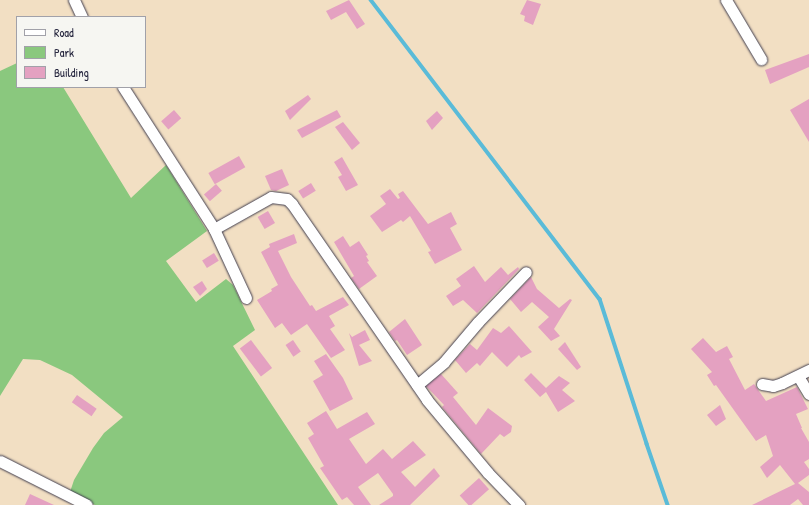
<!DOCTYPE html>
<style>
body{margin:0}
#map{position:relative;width:809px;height:505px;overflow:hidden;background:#f2dfc3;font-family:"Patrick Hand",sans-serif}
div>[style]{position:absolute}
.green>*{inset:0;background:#8ac87e}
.stream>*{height:3.5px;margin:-1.75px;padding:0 1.75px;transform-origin:1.75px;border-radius:1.75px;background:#5abbd8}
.building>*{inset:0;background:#e4a1c1;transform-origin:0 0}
.roads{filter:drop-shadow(0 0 1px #413e4f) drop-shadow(0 0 1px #413e4f)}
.street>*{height:11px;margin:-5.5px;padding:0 5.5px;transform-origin:5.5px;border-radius:5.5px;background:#fff}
span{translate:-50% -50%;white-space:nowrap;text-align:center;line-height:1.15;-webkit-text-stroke:4px #f6f6f2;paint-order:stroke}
.legend{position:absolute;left:16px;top:16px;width:130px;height:72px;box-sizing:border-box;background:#f6f6f2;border:1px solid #a1a1a9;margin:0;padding:5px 7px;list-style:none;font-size:12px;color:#22223b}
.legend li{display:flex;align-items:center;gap:8px;height:20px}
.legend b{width:20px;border:1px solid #a1a1a9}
</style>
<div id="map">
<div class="green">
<div style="clip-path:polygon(17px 63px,17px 87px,63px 87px,131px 198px,166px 165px,207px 231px,166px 261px,196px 302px,226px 279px,233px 285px,255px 330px,233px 346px,338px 505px,95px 505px,70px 492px,74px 480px,93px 448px,104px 433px,123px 417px,72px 375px,40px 360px,23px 359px,0 396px,0 71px)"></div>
</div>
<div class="stream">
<div style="left:371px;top:0;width:377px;rotate:52.6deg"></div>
<div style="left:600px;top:299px;width:152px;rotate:72deg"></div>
<div style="left:647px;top:444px;width:65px;rotate:71deg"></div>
</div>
<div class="building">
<div style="clip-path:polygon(349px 0,365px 24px,357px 29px,346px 12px,331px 20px,326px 11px)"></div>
<div style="clip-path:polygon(527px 0,541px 4px,533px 25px,524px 21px,525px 16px,520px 14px)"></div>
<div style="clip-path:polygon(809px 54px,809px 67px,770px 84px,765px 70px)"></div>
<div style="clip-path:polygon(308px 95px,311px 99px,290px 120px,285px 111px)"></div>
<div style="clip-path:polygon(809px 99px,809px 142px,790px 110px)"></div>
<div style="left:174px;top:110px;width:11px;height:17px;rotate:49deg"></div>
<div style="clip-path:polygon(337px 110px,341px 117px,302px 138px,297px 130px)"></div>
<div style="clip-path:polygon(437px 111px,443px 118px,432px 130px,426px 121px)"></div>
<div style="clip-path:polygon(343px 122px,360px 143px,352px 150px,335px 127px)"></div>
<div style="left:239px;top:156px;width:13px;height:35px;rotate:61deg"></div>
<div style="clip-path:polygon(342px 157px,358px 185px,346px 191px,338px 177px,342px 175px,334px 162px)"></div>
<div style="clip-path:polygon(282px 169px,289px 185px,276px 191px,271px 190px,265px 176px)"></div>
<div style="left:311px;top:183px;width:9px;height:15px;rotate:58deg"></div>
<div style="left:216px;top:184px;width:9px;height:16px;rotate:49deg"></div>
<div style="clip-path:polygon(390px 189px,398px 199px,400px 198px,398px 194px,403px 191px,428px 224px,451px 212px,457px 224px,450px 228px,462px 250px,435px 264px,428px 252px,431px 251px,410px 216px,403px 222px,401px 220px,382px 232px,370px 216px,386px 204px,380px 196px)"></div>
<div style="left:268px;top:211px;width:14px;height:12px;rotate:60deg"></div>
<div style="clip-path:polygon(294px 234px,297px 243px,278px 251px,291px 277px,310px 306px,312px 305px,316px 311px,343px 297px,349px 305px,329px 316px,335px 326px,330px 329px,345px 350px,331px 358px,307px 324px,291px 335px,282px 323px,275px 328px,257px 300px,272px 291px,271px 289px,278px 285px,261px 252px,270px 247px,269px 244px)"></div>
<div style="clip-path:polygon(343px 236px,350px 247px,359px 241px,368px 255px,366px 256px,369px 261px,367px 262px,377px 276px,359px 289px,351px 278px,354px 276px,334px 242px)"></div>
<div style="left:214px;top:253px;width:9px;height:14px;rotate:58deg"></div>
<div style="clip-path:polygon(474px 266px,485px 282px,501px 267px,508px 275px,518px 267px,519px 269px,477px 313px,463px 300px,453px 306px,446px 296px,461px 286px,456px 279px)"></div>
<div style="clip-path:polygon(531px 277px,537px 289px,559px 308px,570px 299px,572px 300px,554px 329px,560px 336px,551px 341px,538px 327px,549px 317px,532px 302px,521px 312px,510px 299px)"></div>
<div style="clip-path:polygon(202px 281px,207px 289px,200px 296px,193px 287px)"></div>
<div style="clip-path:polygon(405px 319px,422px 345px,407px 355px,397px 340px,395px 341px,389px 332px)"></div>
<div style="clip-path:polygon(509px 326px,532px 352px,521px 358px,519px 355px,507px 367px,492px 352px,480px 366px,477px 363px,466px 373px,455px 360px,470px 344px,477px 350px,493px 328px,501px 333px)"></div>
<div style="clip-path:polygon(365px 330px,370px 340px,359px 345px,372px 361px,359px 366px,349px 333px,352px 337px)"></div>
<div style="clip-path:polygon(703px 338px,716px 352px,727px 346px,733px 357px,729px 359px,745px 390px,754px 384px,766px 401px,797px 387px,808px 409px,796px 414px,802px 428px,801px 428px,809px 442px,809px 459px,804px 462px,809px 469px,809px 475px,798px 483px,809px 492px,809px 505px,803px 505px,798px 499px,790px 505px,752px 505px,795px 484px,780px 465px,767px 478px,760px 467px,773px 456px,766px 435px,756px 441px,716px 385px,714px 386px,707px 375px,712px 372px,691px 349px)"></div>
<div style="left:251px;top:340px;width:35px;height:14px;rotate:53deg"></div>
<div style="left:293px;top:340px;width:14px;height:9px;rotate:56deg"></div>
<div style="clip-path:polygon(565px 342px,581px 367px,577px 370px,558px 349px)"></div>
<div style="clip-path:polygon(326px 354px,343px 378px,353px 399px,330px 411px,313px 381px,323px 375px,314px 361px)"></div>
<div style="clip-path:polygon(531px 373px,546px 388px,559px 376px,570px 383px,562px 390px,575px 401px,558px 412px,546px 392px,540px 397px,524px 380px)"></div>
<div style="clip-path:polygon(441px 374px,458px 393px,453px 397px,476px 425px,488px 408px,512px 426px,511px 432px,504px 437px,500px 434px,481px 454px,442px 407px,444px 405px,426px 386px)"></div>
<div style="left:77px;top:395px;width:24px;height:9px;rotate:35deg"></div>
<div style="clip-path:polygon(720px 405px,726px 419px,716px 426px,707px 415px)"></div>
<div style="clip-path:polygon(326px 411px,337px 429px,367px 412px,375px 424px,349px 439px,366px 464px,383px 449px,392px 459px,413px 441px,426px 455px,401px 472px,415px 487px,434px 468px,440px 476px,410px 505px,379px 505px,393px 496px,393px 494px,378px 473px,358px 487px,371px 505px,354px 505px,347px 497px,342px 500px,320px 468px,324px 466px,308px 438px,314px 434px,307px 423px)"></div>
<div style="left:479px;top:478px;width:15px;height:26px;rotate:48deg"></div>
<div style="clip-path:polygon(30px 494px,54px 505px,25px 505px)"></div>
</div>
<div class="roads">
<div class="street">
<div style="left:74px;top:0;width:19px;rotate:65deg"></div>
<div style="left:726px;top:0;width:69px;rotate:59.3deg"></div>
<div style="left:123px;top:87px;width:169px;rotate:57.3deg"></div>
<div style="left:214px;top:229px;width:76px;rotate:65.1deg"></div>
<div style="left:214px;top:229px;width:65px;rotate:-29.3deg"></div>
<div style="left:271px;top:197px;width:16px;rotate:7deg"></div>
<div style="left:287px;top:199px;width:7px;rotate:45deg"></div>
<div style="left:292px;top:204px;width:238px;rotate:55.4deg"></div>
<div style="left:427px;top:400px;width:95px;rotate:50.1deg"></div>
<div style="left:488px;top:473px;width:45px;rotate:45.9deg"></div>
<div style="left:798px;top:376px;width:21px;rotate:59deg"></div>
<div style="left:762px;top:384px;width:11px;rotate:10deg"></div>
<div style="left:773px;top:386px;width:9px;rotate:-18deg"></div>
<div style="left:782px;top:383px;width:30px;rotate:-26deg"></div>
<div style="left:417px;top:385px;width:35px;rotate:-40deg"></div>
<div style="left:444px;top:362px;width:52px;rotate:-49.6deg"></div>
<div style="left:478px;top:322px;width:69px;rotate:-46.2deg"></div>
<div style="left:0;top:461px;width:97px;rotate:26.8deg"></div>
</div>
</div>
<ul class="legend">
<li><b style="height:5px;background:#fff"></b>Road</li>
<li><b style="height:11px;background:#8ac87e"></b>Park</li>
<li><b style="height:11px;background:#e4a1c1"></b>Building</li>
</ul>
</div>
